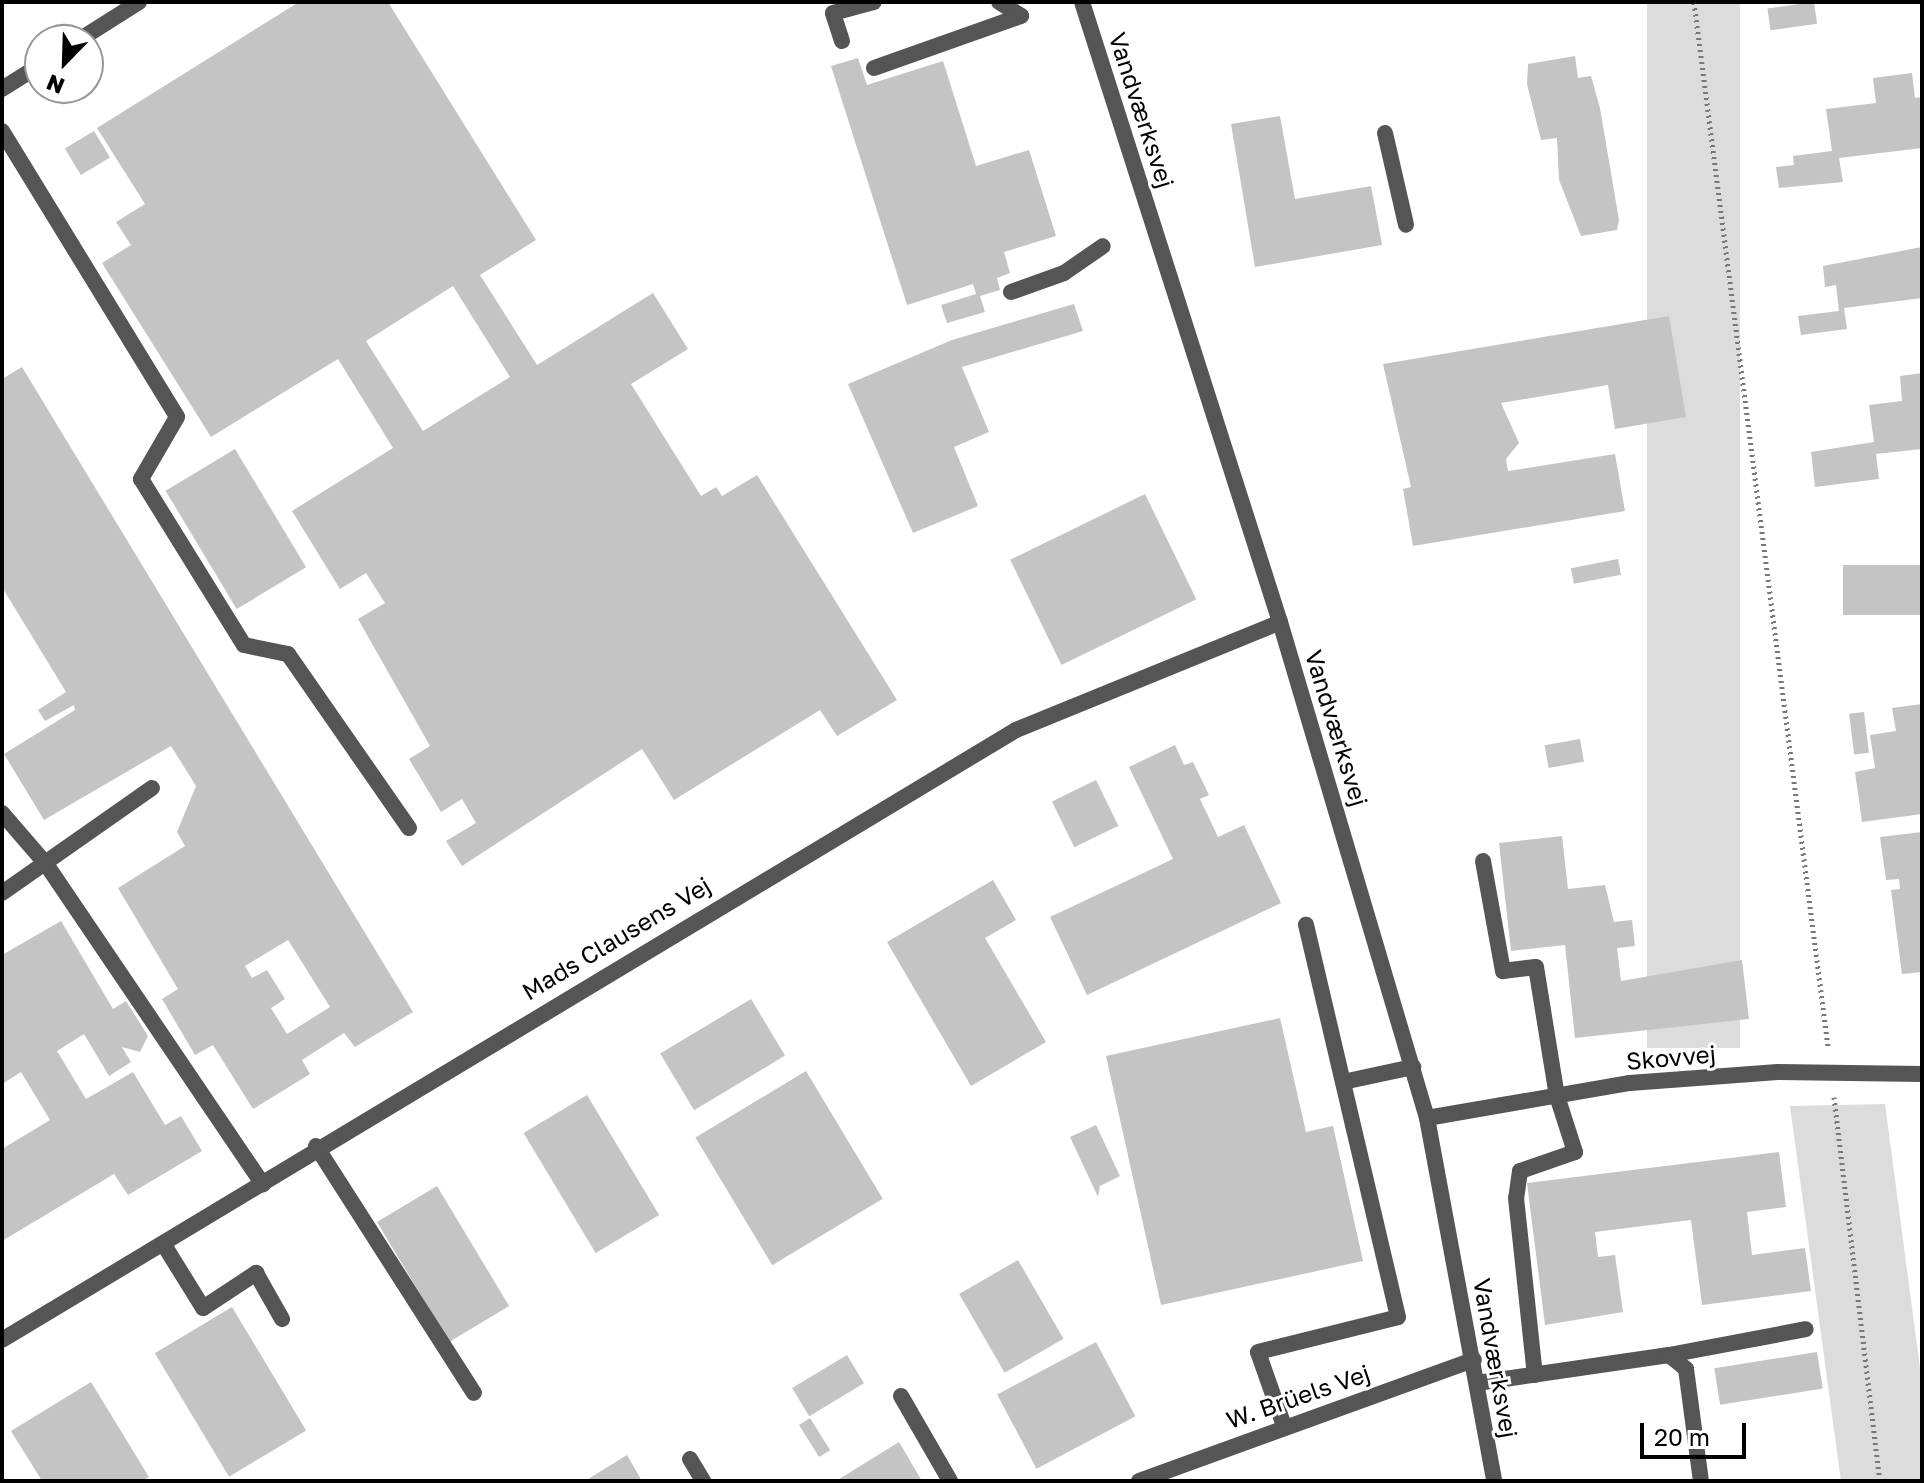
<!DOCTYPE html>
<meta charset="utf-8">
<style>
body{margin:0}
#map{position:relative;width:1924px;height:1483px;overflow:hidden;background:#fff;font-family:"Golos Text",sans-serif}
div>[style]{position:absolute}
.green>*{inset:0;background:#dcdcdc;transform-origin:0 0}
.building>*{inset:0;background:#c4c4c4;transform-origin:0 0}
.path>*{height:5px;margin-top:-2.5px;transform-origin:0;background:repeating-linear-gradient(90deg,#777 0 2px,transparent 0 6px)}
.lane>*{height:16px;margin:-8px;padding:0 8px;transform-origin:8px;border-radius:8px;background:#555}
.street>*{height:16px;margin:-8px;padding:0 8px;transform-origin:8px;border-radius:8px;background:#555}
span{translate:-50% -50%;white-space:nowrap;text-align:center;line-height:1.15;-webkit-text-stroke:6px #fff;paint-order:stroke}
.street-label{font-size:24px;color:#000}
.frame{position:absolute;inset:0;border:4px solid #000;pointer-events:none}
.north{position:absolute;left:24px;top:24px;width:80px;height:80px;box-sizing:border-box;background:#fff;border:2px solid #999;border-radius:50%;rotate:203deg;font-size:22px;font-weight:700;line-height:32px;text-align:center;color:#000}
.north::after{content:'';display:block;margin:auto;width:28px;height:36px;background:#000;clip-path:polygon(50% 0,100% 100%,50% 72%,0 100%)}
.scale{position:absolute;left:1640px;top:1423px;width:106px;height:36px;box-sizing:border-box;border:4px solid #000;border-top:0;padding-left:10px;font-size:24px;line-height:28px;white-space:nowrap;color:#000;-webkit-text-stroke:6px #fff;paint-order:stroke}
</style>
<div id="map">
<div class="green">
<div style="left:1647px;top:2px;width:93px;height:1046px"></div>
<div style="clip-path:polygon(1885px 1104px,1922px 1383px,1922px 1481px,1841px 1481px,1790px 1106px)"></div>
</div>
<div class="building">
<div style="clip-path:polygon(evenodd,299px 2px,388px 2px,536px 240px,480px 275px,537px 365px,653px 293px,688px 349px,631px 384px,701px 496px,716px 487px,722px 496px,757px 475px,897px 700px,837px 736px,820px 710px,674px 800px,642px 749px,462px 866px,446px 841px,476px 823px,462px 799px,441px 812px,409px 759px,430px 746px,358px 619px,385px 603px,366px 573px,340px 589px,292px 511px,393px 448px,338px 359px,211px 437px,102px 263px,131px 245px,116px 222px,145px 204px,97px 128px,299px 2px,453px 286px,510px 377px,423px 431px,366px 341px,453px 286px)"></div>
<div style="left:1814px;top:2px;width:22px;height:47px;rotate:82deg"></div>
<div style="clip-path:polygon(1575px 56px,1578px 78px,1591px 76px,1600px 108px,1619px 220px,1617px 230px,1581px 236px,1559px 180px,1557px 138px,1541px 140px,1527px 84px,1528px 64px)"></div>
<div style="clip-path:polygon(858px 58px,867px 85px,943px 61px,976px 166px,1029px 150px,1056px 236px,1004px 252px,1010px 273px,997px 278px,1000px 290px,980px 296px,985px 312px,947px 323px,941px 305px,976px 294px,973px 284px,907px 305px,831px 66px)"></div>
<div style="clip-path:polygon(1912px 73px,1915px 98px,1922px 97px,1922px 148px,1839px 158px,1843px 182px,1779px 188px,1776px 167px,1794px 165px,1793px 156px,1832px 151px,1826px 109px,1876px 103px,1873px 78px)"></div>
<div style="clip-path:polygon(1280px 116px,1295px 199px,1371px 186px,1382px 245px,1255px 267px,1231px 124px)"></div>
<div style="left:94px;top:131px;width:31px;height:34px;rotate:59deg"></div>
<div style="clip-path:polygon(1922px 247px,1922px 298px,1844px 308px,1847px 329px,1801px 335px,1798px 316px,1839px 311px,1836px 285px,1825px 287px,1823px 266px)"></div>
<div style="clip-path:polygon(1074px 304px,1083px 331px,962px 367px,989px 432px,954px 447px,978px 506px,913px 533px,848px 384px,952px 340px)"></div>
<div style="clip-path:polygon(1669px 316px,1686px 417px,1615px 429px,1608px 385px,1501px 403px,1519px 443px,1506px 459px,1508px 471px,1615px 454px,1625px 511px,1413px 546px,1403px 489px,1411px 487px,1383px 364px)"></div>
<div style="clip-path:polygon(evenodd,22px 367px,413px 1012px,355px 1047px,344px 1033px,302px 1060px,310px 1074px,253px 1109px,213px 1045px,195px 1055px,162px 999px,178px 989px,118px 888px,185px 846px,177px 832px,196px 786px,171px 746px,44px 820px,4px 754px,75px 710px,74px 705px,45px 721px,38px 710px,66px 692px,2px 587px,2px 379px,22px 367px,288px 940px,330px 1007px,287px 1034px,271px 1008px,285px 999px,267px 970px,252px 978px,245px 966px,288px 940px)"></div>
<div style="clip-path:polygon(1922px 373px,1922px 449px,1876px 454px,1879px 479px,1815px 487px,1811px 452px,1874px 442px,1869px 405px,1902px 401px,1900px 376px)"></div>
<div style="left:235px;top:449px;width:138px;height:81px;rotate:59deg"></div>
<div style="left:1145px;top:494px;width:117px;height:150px;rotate:64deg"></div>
<div style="left:1618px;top:559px;width:16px;height:48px;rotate:79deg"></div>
<div style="left:1922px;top:565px;width:50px;height:79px;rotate:90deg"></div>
<div style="clip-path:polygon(1922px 704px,1922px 814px,1862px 822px,1855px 772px,1875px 768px,1870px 735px,1896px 731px,1892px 708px)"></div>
<div style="left:1864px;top:712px;width:41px;height:15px;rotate:83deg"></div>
<div style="left:1580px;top:739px;width:23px;height:36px;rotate:80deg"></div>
<div style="clip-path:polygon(1175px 745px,1184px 765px,1193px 762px,1209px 795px,1200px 799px,1218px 837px,1244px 825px,1281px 903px,1087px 995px,1050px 917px,1173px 859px,1129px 767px)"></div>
<div style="left:1096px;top:780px;width:51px;height:49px;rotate:64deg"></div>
<div style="clip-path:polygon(1922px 832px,1922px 972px,1902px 974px,1891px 890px,1900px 889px,1899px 879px,1886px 880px,1880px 837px)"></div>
<div style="clip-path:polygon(1562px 836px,1568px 889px,1605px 885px,1614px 922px,1632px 920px,1635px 946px,1617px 948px,1621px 981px,1742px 960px,1749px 1019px,1575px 1038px,1565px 945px,1511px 951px,1499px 843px)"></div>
<div style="clip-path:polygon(993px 880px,1016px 920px,985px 938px,1046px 1042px,971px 1086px,887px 942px)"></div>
<div style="clip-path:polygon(61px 921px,113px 1009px,126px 1001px,148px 1036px,140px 1052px,122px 1047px,131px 1062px,109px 1076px,84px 1034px,57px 1051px,86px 1099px,133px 1072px,165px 1125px,181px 1116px,202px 1151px,128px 1195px,114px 1174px,2px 1241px,2px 1149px,50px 1120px,21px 1072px,2px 1084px,2px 955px)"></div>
<div style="left:751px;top:999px;width:66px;height:106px;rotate:59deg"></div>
<div style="clip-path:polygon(1280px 1018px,1306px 1132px,1333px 1126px,1363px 1261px,1161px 1305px,1106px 1056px)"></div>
<div style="left:806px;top:1071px;width:149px;height:129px;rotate:59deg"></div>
<div style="left:587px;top:1095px;width:140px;height:74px;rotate:59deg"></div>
<div style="clip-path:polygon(1096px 1125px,1120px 1176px,1100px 1186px,1098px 1197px,1070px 1137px)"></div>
<div style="clip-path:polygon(1779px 1152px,1786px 1207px,1747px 1212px,1752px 1255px,1805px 1248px,1811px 1291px,1702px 1305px,1691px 1220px,1595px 1232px,1598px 1257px,1615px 1255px,1623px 1312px,1545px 1325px,1527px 1183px)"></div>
<div style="left:437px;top:1186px;width:140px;height:70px;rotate:59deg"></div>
<div style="left:1018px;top:1260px;width:91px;height:68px;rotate:60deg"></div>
<div style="left:232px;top:1307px;width:144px;height:90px;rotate:59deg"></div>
<div style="left:1096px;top:1342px;width:84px;height:112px;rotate:62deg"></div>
<div style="left:1817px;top:1352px;width:37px;height:104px;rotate:81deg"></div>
<div style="left:847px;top:1355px;width:33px;height:64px;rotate:59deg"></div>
<div style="clip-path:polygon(91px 1382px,149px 1477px,142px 1481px,42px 1481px,11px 1431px)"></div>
<div style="left:810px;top:1418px;width:38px;height:13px;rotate:58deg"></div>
<div style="clip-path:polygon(899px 1442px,922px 1481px,836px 1481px)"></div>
<div style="clip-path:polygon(627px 1455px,642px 1481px,585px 1481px)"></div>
</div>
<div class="path">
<div style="left:1694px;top:2px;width:1054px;rotate:82.69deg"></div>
<div style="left:1834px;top:1097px;width:387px;rotate:83.2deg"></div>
</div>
<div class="lane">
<div style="left:999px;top:2px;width:26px;rotate:32deg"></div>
<div style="left:79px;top:40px;width:71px;rotate:-32.3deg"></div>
<div style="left:842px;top:41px;width:29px;rotate:-108deg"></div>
<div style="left:833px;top:13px;width:42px;rotate:-15deg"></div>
<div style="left:874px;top:68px;width:156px;rotate:-19.5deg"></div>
<div style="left:2px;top:89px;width:45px;rotate:-32.3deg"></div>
<div style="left:2px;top:131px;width:335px;rotate:58.5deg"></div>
<div style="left:177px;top:417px;width:72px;rotate:120.1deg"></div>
<div style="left:141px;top:479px;width:195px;rotate:58.2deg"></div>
<div style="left:244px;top:645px;width:45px;rotate:11.6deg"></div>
<div style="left:288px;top:654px;width:212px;rotate:55.2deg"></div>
<div style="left:1385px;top:133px;width:94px;rotate:77.1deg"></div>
<div style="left:1011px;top:292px;width:56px;rotate:-19.7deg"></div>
<div style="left:1064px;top:273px;width:47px;rotate:-34.7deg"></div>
<div style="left:2px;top:813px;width:67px;rotate:49.2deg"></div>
<div style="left:46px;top:864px;width:387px;rotate:55.9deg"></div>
<div style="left:1483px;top:861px;width:112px;rotate:79.7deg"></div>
<div style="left:1503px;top:971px;width:33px;rotate:-7deg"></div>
<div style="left:1536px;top:967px;width:131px;rotate:80.8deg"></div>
<div style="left:1557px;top:1096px;width:59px;rotate:72.2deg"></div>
<div style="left:1575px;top:1152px;width:58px;rotate:160.9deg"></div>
<div style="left:1520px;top:1171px;width:27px;rotate:98deg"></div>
<div style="left:1516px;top:1198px;width:178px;rotate:83.9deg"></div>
<div style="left:2px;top:893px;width:183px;rotate:-35deg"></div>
<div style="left:1343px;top:1082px;width:72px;rotate:-12.1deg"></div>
<div style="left:316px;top:1146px;width:293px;rotate:57.4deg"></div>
<div style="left:164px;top:1245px;width:74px;rotate:58.2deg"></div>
<div style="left:203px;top:1308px;width:64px;rotate:-33.4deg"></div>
<div style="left:256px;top:1273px;width:53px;rotate:60.5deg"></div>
<div style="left:1669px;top:1355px;width:139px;rotate:-10.7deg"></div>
<div style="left:1477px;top:1383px;width:194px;rotate:-8.3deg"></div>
<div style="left:1669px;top:1355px;width:22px;rotate:39deg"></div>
<div style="left:1686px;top:1369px;width:113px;rotate:82.4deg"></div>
<div style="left:901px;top:1396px;width:98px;rotate:60deg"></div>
<div style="left:1284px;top:1426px;width:78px;rotate:-109.4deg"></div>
<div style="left:1258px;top:1352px;width:144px;rotate:-14deg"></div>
<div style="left:1398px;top:1317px;width:403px;rotate:-103.2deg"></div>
<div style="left:690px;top:1459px;width:26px;rotate:59deg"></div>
</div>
<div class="street">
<div style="left:1082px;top:2px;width:651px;rotate:72.29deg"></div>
<div style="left:1280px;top:622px;width:517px;rotate:73.49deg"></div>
<div style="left:1427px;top:1118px;width:369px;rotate:79.5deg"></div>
<div style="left:1427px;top:1118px;width:206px;rotate:-9.8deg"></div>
<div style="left:1630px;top:1083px;width:148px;rotate:-4.3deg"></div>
<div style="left:1778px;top:1072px;width:144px;rotate:0.8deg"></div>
<div style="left:2px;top:1340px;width:1183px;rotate:-31.03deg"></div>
<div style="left:1016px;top:730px;width:285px;rotate:-22.2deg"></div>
<div style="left:1139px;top:1481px;width:356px;rotate:-19.9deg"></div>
</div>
<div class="street-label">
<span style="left:1142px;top:110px;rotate:72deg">Vandværksvej</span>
<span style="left:1337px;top:728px;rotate:73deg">Vandværksvej</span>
<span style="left:616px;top:938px;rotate:-31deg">Mads Clausens Vej</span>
<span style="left:1671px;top:1057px;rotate:-5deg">Skovvej</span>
<span style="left:1496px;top:1358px;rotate:80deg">Vandværksvej</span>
<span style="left:1298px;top:1396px;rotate:-19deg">W. Brüels Vej</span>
</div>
<div class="frame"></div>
<div class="north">N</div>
<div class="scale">20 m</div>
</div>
